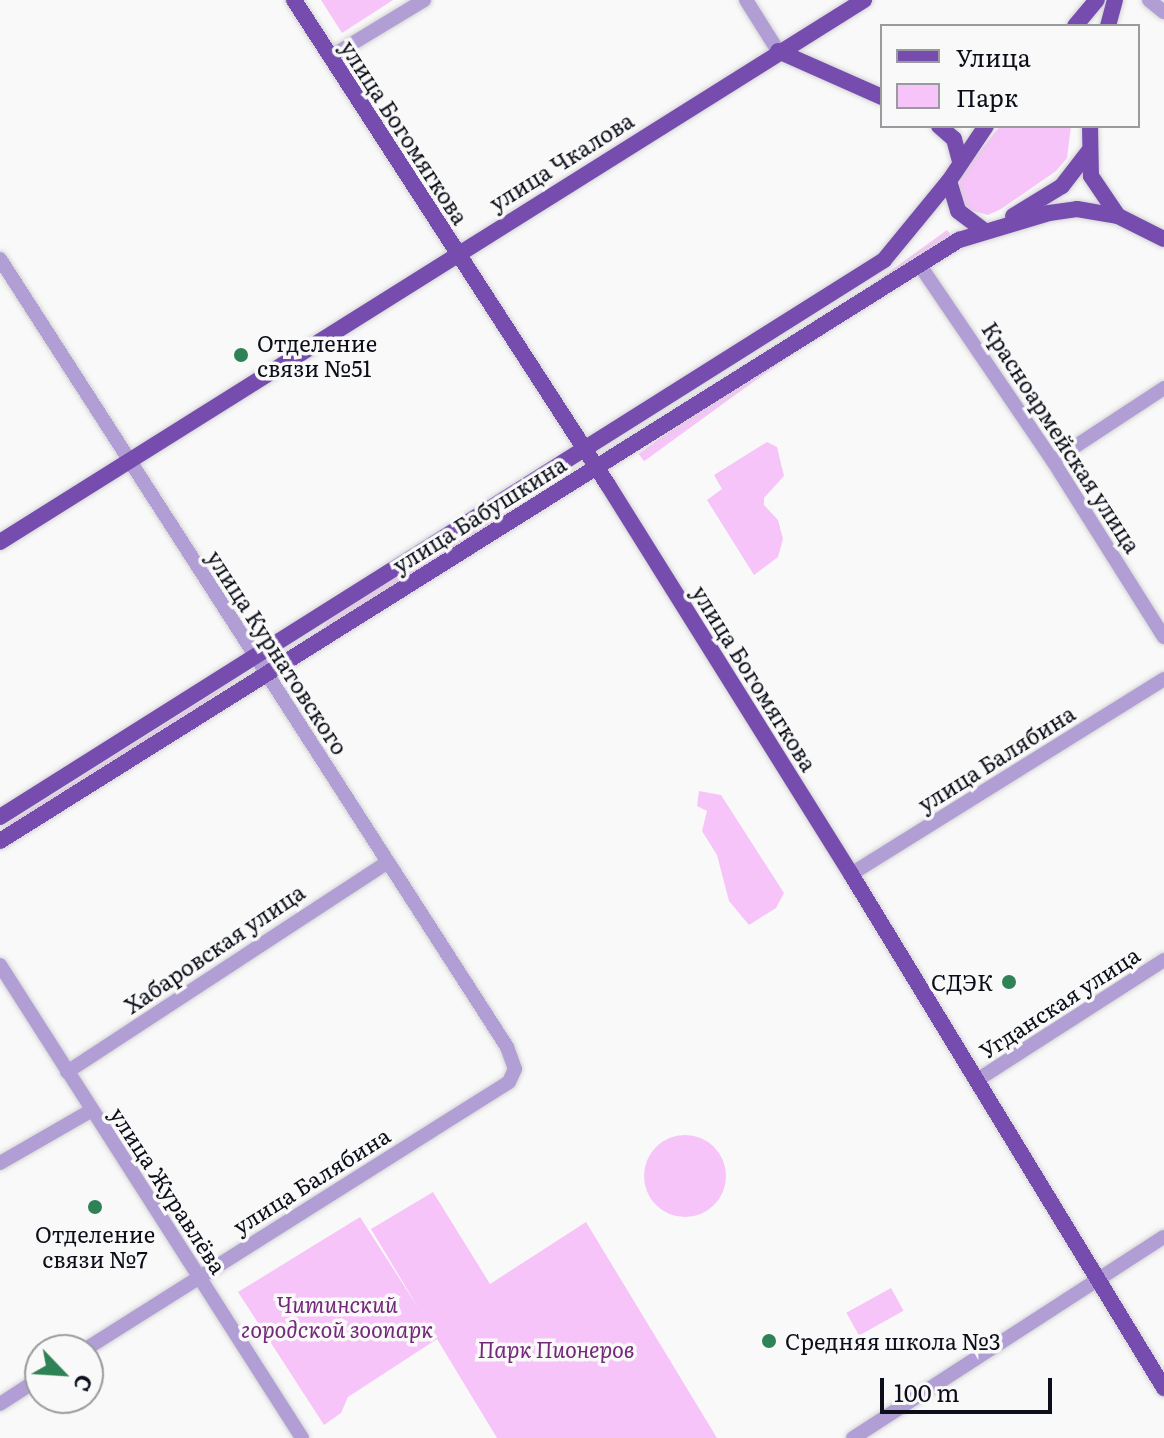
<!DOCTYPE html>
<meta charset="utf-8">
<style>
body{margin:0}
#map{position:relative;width:1164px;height:1438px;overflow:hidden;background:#f9f9f9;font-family:Literata,serif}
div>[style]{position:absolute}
.green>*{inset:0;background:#f7c4f9;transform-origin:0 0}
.round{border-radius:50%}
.roads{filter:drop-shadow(0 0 2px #d3d3d5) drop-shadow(0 0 2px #d3d3d5)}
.minor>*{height:14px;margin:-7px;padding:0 7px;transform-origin:7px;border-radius:7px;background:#b19ed4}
.major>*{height:16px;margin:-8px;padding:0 8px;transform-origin:8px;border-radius:8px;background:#764dae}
.dots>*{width:22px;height:22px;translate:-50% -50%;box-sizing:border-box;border:4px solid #f9f9f9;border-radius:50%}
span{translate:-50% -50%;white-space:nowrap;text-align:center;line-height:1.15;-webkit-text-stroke:7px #f9f9f9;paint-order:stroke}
.street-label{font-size:22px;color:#0c0e19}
.poi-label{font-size:22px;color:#0c0e19}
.left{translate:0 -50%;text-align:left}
.right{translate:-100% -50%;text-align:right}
.park-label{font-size:22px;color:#732979;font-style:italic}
.legend{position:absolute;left:880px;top:24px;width:260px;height:104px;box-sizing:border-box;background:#f9f9f9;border:2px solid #9a9b9f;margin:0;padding:10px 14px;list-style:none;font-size:24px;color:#0c0e19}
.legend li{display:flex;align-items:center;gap:16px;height:40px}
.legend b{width:40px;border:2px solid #9a9b9f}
.north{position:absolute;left:24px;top:1334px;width:80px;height:80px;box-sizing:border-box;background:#f9f9f9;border:2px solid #9a9b9f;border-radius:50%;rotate:115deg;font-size:22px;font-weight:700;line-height:32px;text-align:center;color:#0c0e19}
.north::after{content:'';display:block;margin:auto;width:28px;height:36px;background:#2e8255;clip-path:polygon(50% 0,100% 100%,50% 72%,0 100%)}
.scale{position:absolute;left:880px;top:1378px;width:172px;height:36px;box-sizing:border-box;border:4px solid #0c0e19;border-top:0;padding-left:10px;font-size:24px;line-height:28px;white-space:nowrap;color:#0c0e19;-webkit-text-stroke:6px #f9f9f9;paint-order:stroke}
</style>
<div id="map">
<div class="green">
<div style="clip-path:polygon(321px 0,393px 0,342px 33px)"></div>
<div style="clip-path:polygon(1000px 126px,1071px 126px,1067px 158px,1056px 171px,1001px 209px,988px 215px,966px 209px,959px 186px,961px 175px)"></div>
<div style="left:947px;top:230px;width:9px;height:381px;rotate:54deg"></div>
<div style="clip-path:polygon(767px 442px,777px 447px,784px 476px,764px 498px,764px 505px,778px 520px,783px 539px,778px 557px,754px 575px,707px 500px,722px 489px,714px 475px)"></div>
<div style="clip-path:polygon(563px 473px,513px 505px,511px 511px,289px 652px,323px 628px,329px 619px)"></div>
<div style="clip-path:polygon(244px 674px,209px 699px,205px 706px,2px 832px,9px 823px)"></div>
<div style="clip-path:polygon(699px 791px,721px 795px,784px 893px,776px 908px,749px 925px,729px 901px,717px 855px,702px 831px,707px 811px,697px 806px)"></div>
<div class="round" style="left:644px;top:1135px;width:82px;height:82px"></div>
<div style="clip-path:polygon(433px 1192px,490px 1284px,586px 1222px,717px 1438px,497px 1438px,437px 1339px,348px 1397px,341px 1413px,324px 1425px,238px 1292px,360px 1217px,419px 1309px,371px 1229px)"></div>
<div style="left:891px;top:1288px;width:26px;height:51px;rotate:61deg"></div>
</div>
<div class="roads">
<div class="minor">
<div style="left:746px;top:0;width:60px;rotate:57.9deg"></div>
<div style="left:1149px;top:0;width:19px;rotate:39deg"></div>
<div style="left:330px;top:57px;width:110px;rotate:-31.2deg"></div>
<div style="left:0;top:259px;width:937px;rotate:57.24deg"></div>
<div style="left:507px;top:1047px;width:23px;rotate:70deg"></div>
<div style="left:515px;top:1069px;width:14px;rotate:115deg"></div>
<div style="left:509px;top:1082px;width:502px;rotate:147.76deg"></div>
<div style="left:919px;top:264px;width:238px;rotate:55.8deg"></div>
<div style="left:1053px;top:461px;width:208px;rotate:57.8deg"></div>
<div style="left:1053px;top:461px;width:133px;rotate:-33.3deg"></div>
<div style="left:851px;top:874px;width:369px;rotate:-31.9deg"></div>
<div style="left:0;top:965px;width:561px;rotate:57.44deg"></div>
<div style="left:67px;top:1072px;width:381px;rotate:-33.2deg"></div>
<div style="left:977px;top:1080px;width:222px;rotate:-32.7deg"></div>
<div style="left:0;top:1163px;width:106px;rotate:-29.9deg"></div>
<div style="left:0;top:1404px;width:48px;rotate:-33deg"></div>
<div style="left:853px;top:1438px;width:370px;rotate:-32.9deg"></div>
</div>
<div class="major">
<div style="left:294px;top:0;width:578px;rotate:57.08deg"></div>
<div style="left:608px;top:485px;width:459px;rotate:58deg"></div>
<div style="left:851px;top:874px;width:602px;rotate:58.66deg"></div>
<div style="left:1075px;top:26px;width:34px;rotate:-50deg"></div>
<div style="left:1108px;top:26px;width:27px;rotate:-75deg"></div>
<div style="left:778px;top:51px;width:114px;rotate:23.9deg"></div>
<div style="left:939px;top:126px;width:20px;rotate:41deg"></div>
<div style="left:954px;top:139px;width:24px;rotate:75deg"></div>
<div style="left:1090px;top:126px;width:50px;rotate:88.9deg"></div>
<div style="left:1091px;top:176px;width:48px;rotate:56deg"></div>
<div style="left:949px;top:181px;width:31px;rotate:73deg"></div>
<div style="left:958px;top:211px;width:34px;rotate:37deg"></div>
<div style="left:1013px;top:216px;width:57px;rotate:-31.5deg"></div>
<div style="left:1062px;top:186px;width:44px;rotate:-52.4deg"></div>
<div style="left:0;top:542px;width:1020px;rotate:-32.1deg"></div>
<div style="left:0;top:817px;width:1045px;rotate:-32.21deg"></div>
<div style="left:884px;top:260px;width:102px;rotate:-50.6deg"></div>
<div style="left:949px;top:181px;width:66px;rotate:-56.1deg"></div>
<div style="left:0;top:841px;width:1132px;rotate:-32.08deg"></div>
<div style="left:959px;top:240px;width:94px;rotate:-16.7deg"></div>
<div style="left:1049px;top:213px;width:28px;rotate:-8deg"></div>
<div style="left:1077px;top:209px;width:42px;rotate:9.7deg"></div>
<div style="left:1118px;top:216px;width:51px;rotate:26.6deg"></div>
</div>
</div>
<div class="dots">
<div style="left:241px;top:355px;background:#2e8255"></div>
<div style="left:1009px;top:982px;background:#2e8255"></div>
<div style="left:95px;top:1207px;background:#2e8255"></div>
<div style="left:769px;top:1341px;background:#2e8255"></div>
</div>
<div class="street-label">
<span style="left:405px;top:132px;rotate:57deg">улица Богомягкова</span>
<span style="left:561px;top:161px;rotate:-32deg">улица Чкалова</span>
<span style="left:1062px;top:437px;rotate:57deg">Красноармейская улица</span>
<span style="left:479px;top:514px;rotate:-32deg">улица Бабушкина</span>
<span style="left:278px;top:652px;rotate:57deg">улица Курнатовского</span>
<span style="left:755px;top:678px;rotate:58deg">улица Богомягкова</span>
<span style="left:996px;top:758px;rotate:-32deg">улица Балябина</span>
<span style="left:214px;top:948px;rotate:-34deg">Хабаровская улица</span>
<span style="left:1059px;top:1002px;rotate:-33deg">Угданская улица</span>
<span style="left:311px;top:1180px;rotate:-32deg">улица Балябина</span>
<span style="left:169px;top:1190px;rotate:57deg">улица Журавлёва</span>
</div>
<div class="poi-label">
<span class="left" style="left:257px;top:355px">Отделение<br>связи №51</span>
<span class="right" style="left:993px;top:982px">СДЭК</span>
<span style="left:95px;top:1246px">Отделение<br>связи №7</span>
<span class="left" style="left:785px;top:1341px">Средняя школа №3</span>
</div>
<div class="park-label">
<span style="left:337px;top:1316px">Читинский<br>городской зоопарк</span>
<span style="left:556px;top:1349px">Парк Пионеров</span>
</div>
<ul class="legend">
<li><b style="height:10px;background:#764dae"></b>Улица</li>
<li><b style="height:22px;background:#f7c4f9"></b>Парк</li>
</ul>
<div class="north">С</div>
<div class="scale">100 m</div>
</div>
